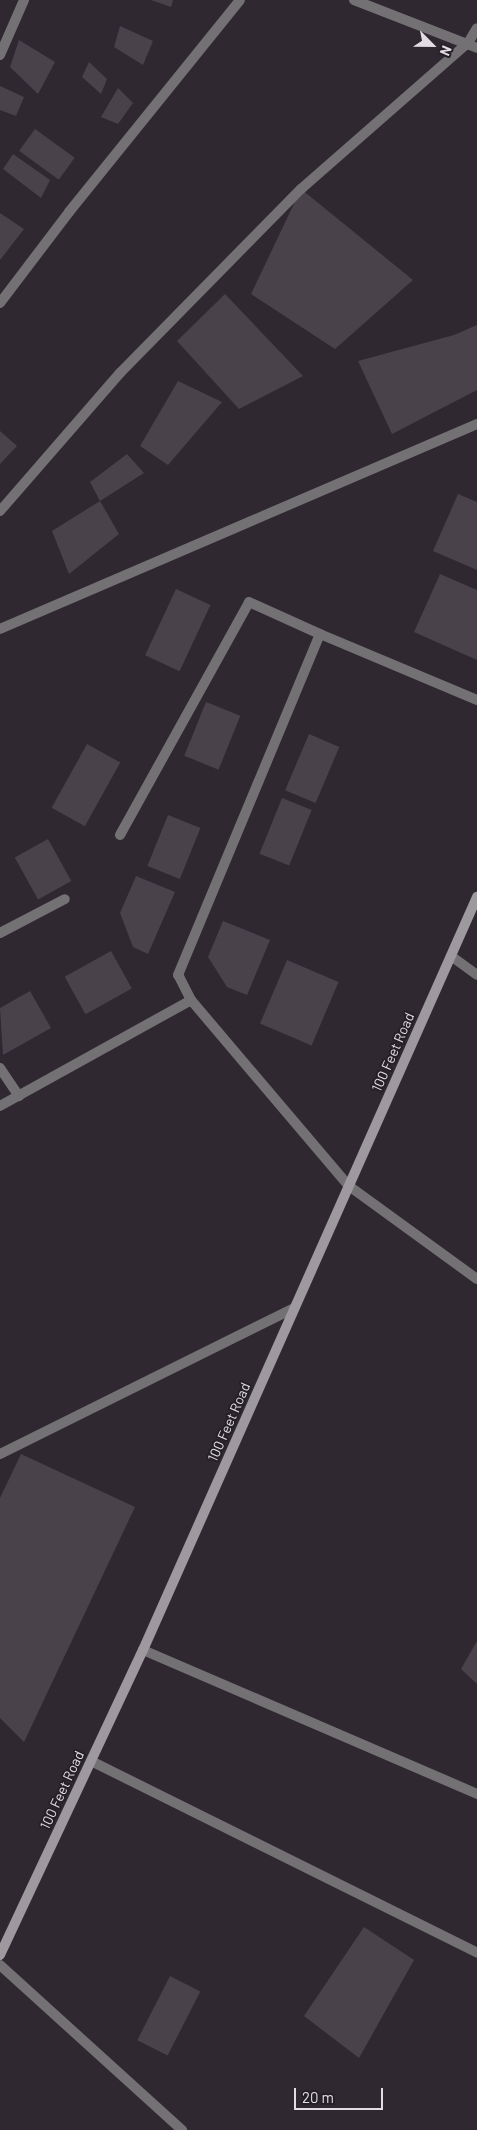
<!DOCTYPE html>
<style>
body{margin:0}
#map{position:relative;width:477px;height:2130px;overflow:hidden;background:#2f2831;font-family:Barlow,sans-serif}
div>[style]{position:absolute}
.building>*{inset:0;background:#49424b;transform-origin:0 0}
.minor>*{height:10px;margin:-5px;padding:0 5px;transform-origin:5px;border-radius:5px;background:#747175}
.secondary>*{height:10px;margin:-5px;padding:0 5px;transform-origin:5px;border-radius:5px;background:#9e999f}
span{translate:-50% -50%;white-space:nowrap;text-align:center;line-height:1.15;-webkit-text-stroke:4px #251f27;paint-order:stroke}
.street-label{font-size:14px;color:#e2dde3}
.north{position:absolute;left:407px;top:20px;width:50px;height:50px;-webkit-text-stroke:4px #251f27;paint-order:stroke;rotate:113deg;font-size:14px;font-weight:700;line-height:20px;text-align:center;color:#e2dde3}
.north::after{content:'';display:block;margin:auto;width:18px;height:22px;background:#e2dde3;clip-path:polygon(50% 0,100% 100%,50% 72%,0 100%)}
.scale{position:absolute;left:294px;top:2088px;width:89px;height:22px;box-sizing:border-box;border:2px solid #e2dde3;border-top:0;padding-left:6px;font-size:15px;line-height:18px;white-space:nowrap;color:#e2dde3;-webkit-text-stroke:4px #251f27;paint-order:stroke}
</style>
<div id="map">
<div class="building">
<div style="clip-path:polygon(151px 0,173px 0,171px 7px)"></div>
<div style="clip-path:polygon(120px 26px,153px 41px,143px 65px,114px 47px)"></div>
<div style="clip-path:polygon(19px 40px,55px 62px,38px 94px,10px 67px)"></div>
<div style="clip-path:polygon(89px 62px,107px 79px,101px 94px,82px 77px)"></div>
<div style="clip-path:polygon(0 86px,24px 97px,16px 116px,0 110px)"></div>
<div style="clip-path:polygon(118px 88px,133px 103px,118px 124px,101px 117px)"></div>
<div style="left:35px;top:129px;width:49px;height:27px;rotate:36deg"></div>
<div style="clip-path:polygon(13px 154px,50px 180px,41px 198px,3px 169px)"></div>
<div style="clip-path:polygon(301px 189px,413px 280px,335px 349px,251px 294px)"></div>
<div style="clip-path:polygon(0 213px,24px 229px,0 260px)"></div>
<div style="clip-path:polygon(225px 294px,303px 376px,239px 409px,177px 341px)"></div>
<div style="clip-path:polygon(477px 325px,477px 390px,392px 434px,358px 361px,454px 335px)"></div>
<div style="clip-path:polygon(178px 381px,222px 402px,168px 465px,140px 446px)"></div>
<div style="clip-path:polygon(0 431px,17px 446px,0 464px)"></div>
<div style="clip-path:polygon(127px 454px,144px 473px,100px 501px,90px 482px)"></div>
<div style="clip-path:polygon(458px 494px,477px 502px,477px 570px,433px 551px)"></div>
<div style="clip-path:polygon(100px 501px,119px 534px,69px 574px,52px 531px)"></div>
<div style="clip-path:polygon(440px 574px,477px 590px,477px 660px,414px 632px)"></div>
<div style="left:176px;top:589px;width:38px;height:73px;rotate:25deg"></div>
<div style="left:206px;top:702px;width:37px;height:58px;rotate:22deg"></div>
<div style="left:309px;top:734px;width:33px;height:61px;rotate:23deg"></div>
<div style="left:87px;top:744px;width:38px;height:73px;rotate:29deg"></div>
<div style="left:282px;top:798px;width:32px;height:60px;rotate:22deg"></div>
<div style="left:168px;top:815px;width:35px;height:55px;rotate:22deg"></div>
<div style="left:48px;top:839px;width:48px;height:38px;rotate:61deg"></div>
<div style="clip-path:polygon(136px 876px,175px 892px,148px 954px,133px 947px,120px 913px)"></div>
<div style="clip-path:polygon(223px 921px,270px 940px,247px 995px,227px 987px,208px 957px)"></div>
<div style="left:111px;top:951px;width:43px;height:53px;rotate:61deg"></div>
<div style="left:287px;top:960px;width:56px;height:69px;rotate:23deg"></div>
<div style="clip-path:polygon(30px 991px,51px 1028px,3px 1055px,0 1008px)"></div>
<div style="clip-path:polygon(21px 1454px,135px 1507px,24px 1742px,0 1718px,0 1498px)"></div>
<div style="clip-path:polygon(477px 1641px,477px 1684px,461px 1669px)"></div>
<div style="clip-path:polygon(364px 1927px,414px 1960px,359px 2058px,304px 2016px)"></div>
<div style="left:170px;top:1976px;width:34px;height:72px;rotate:27deg"></div>
</div>
<div class="minor">
<div style="left:354px;top:0;width:132px;rotate:21.3deg"></div>
<div style="left:0;top:55px;width:60px;rotate:-66.4deg"></div>
<div style="left:0;top:303px;width:114px;rotate:-52.8deg"></div>
<div style="left:69px;top:212px;width:272px;rotate:-51.1deg"></div>
<div style="left:0;top:511px;width:183px;rotate:-49deg"></div>
<div style="left:120px;top:373px;width:258px;rotate:-45.5deg"></div>
<div style="left:301px;top:189px;width:222px;rotate:-41.2deg"></div>
<div style="left:468px;top:43px;width:17px;rotate:-59deg"></div>
<div style="left:0;top:629px;width:519px;rotate:-23.26deg"></div>
<div style="left:120px;top:835px;width:266px;rotate:-61deg"></div>
<div style="left:249px;top:602px;width:78px;rotate:24.3deg"></div>
<div style="left:0;top:933px;width:73px;rotate:-27.6deg"></div>
<div style="left:451px;top:956px;width:32px;rotate:36deg"></div>
<div style="left:191px;top:1000px;width:28px;rotate:-117deg"></div>
<div style="left:178px;top:975px;width:369px;rotate:-67.4deg"></div>
<div style="left:320px;top:634px;width:170px;rotate:22.8deg"></div>
<div style="left:0;top:1068px;width:34px;rotate:56deg"></div>
<div style="left:0;top:1106px;width:218px;rotate:-29deg"></div>
<div style="left:191px;top:1000px;width:244px;rotate:49.7deg"></div>
<div style="left:349px;top:1186px;width:158px;rotate:36deg"></div>
<div style="left:0;top:1454px;width:328px;rotate:-26.4deg"></div>
<div style="left:143px;top:1650px;width:364px;rotate:23.3deg"></div>
<div style="left:91px;top:1761px;width:431px;rotate:26.4deg"></div>
<div style="left:0;top:1965px;width:246px;rotate:42.2deg"></div>
</div>
<div class="secondary">
<div style="left:0;top:1955px;width:337px;rotate:-64.9deg"></div>
<div style="left:143px;top:1650px;width:824px;rotate:-66.08deg"></div>
</div>
<div class="street-label">
<span style="left:393px;top:1052px;rotate:-66deg">100 Feet Road</span>
<span style="left:229px;top:1422px;rotate:-66deg">100 Feet Road</span>
<span style="left:62px;top:1790px;rotate:-65deg">100 Feet Road</span>
</div>
<div class="north">N</div>
<div class="scale">20 m</div>
</div>
